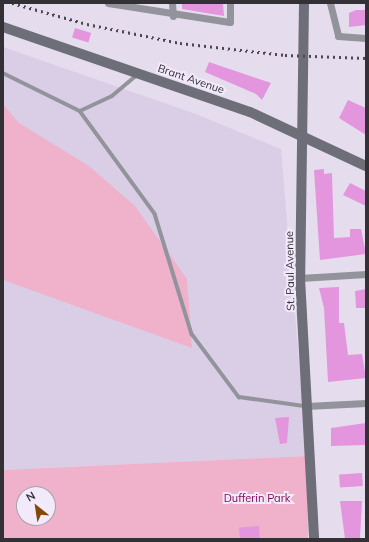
<!DOCTYPE html>
<style>
body{margin:0}
#map{position:relative;width:369px;height:542px;overflow:hidden;background:#e5ddee;font-family:Mulish,sans-serif}
div>[style]{position:absolute}
.built>*{inset:0;background:#dacee6}
.green>*{inset:0;background:#f0b1cb}
.building>*{inset:0;background:#e396dd;transform-origin:0 0}
.service>*{height:3.5px;margin:-1.75px;padding:0 1.75px;transform-origin:1.75px;border-radius:1.75px;background:#93939b}
.minor>*{height:7px;margin:-3.5px;padding:0 3.5px;transform-origin:3.5px;border-radius:3.5px;background:#93939b}
.secondary>*{height:10px;margin:-5px;padding:0 5px;transform-origin:5px;border-radius:5px;background:#6e6e79}
.rail>*{height:2.5px;margin-top:-1.25px;transform-origin:0;background:repeating-linear-gradient(90deg,#4d4951 0 2px,transparent 0 6px)}
span{translate:-50% -50%;white-space:nowrap;text-align:center;line-height:1.15;-webkit-text-stroke:4px #f2eafb;paint-order:stroke}
.street-label{font-size:11px;color:#333036}
.park-label{font-size:11px;color:#7e034e}
.frame{position:absolute;inset:0;border:4px solid #333036;pointer-events:none}
.north{position:absolute;left:16px;top:486px;width:40px;height:40px;box-sizing:border-box;background:#f2eafb;border:1px solid #a6a0ac;border-radius:50%;rotate:330deg;font-size:11px;font-weight:700;line-height:16px;text-align:center;color:#333036}
.north::after{content:'';display:block;margin:auto;width:14px;height:18px;background:#854804;clip-path:polygon(50% 0,100% 100%,50% 72%,0 100%)}
</style>
<div id="map">
<div class="built">
<div style="clip-path:polygon(3px 47px,196px 114px,281px 149px,307px 456px,3px 470px)"></div>
</div>
<div class="green">
<div style="clip-path:polygon(3px 104px,19px 123px,89px 166px,135px 206px,187px 279px,192px 348px,3px 280px)"></div>
<div style="clip-path:polygon(evenodd,307px 456px,308px 539px,3px 539px,3px 470px,307px 456px,24px 494px,48px 494px,48px 518px,24px 518px,24px 494px)"></div>
</div>
<div class="building">
<div style="clip-path:polygon(182px 3px,223px 3px,224px 16px,182px 9px)"></div>
<div style="clip-path:polygon(356px 10px,366px 10px,366px 25px,349px 27px,349px 13px)"></div>
<div style="left:75px;top:28px;width:17px;height:10px;rotate:17deg"></div>
<div style="clip-path:polygon(209px 62px,271px 83px,262px 100px,256px 94px,205px 72px)"></div>
<div style="clip-path:polygon(348px 100px,366px 108px,366px 135px,339px 118px)"></div>
<div style="clip-path:polygon(324px 169px,324px 174px,332px 173px,334px 238px,350px 237px,350px 229px,361px 229px,366px 254px,320px 260px,314px 170px)"></div>
<div style="clip-path:polygon(350px 183px,366px 191px,366px 206px,343px 195px)"></div>
<div style="clip-path:polygon(339px 287px,339px 323px,344px 323px,348px 355px,362px 354px,366px 378px,328px 382px,324px 308px,319px 288px)"></div>
<div style="clip-path:polygon(366px 289px,365px 308px,356px 308px,355px 291px)"></div>
<div style="clip-path:polygon(289px 417px,287px 443px,280px 444px,275px 418px)"></div>
<div style="clip-path:polygon(366px 423px,366px 445px,331px 446px,331px 428px)"></div>
<div style="left:362px;top:473px;width:13px;height:23px;rotate:86deg"></div>
<div style="clip-path:polygon(340px 501px,362px 501px,360px 539px,345px 539px)"></div>
<div style="left:259px;top:526px;width:13px;height:20px;rotate:86deg"></div>
</div>
<div class="service">
<div style="left:3px;top:73px;width:86px;rotate:26.3deg"></div>
<div style="left:80px;top:111px;width:127px;rotate:53.9deg"></div>
<div style="left:155px;top:214px;width:126px;rotate:72.9deg"></div>
<div style="left:192px;top:334px;width:79px;rotate:53.3deg"></div>
<div style="left:239px;top:397px;width:67px;rotate:7.8deg"></div>
<div style="left:80px;top:111px;width:35px;rotate:-25deg"></div>
<div style="left:112px;top:96px;width:34px;rotate:-40deg"></div>
</div>
<div class="minor">
<div style="left:108px;top:3px;width:123px;rotate:8.9deg"></div>
<div style="left:230px;top:22px;width:19px;rotate:-90deg"></div>
<div style="left:172px;top:3px;width:13px;rotate:86deg"></div>
<div style="left:330px;top:3px;width:34px;rotate:76deg"></div>
<div style="left:338px;top:36px;width:28px;rotate:4deg"></div>
<div style="left:300px;top:278px;width:66px;rotate:-3.5deg"></div>
<div style="left:306px;top:406px;width:60px;rotate:-2.9deg"></div>
</div>
<div class="secondary">
<div style="left:304px;top:3px;width:275px;rotate:90.8deg"></div>
<div style="left:300px;top:278px;width:261px;rotate:86.9deg"></div>
<div style="left:3px;top:27px;width:261px;rotate:19deg"></div>
<div style="left:250px;top:112px;width:128px;rotate:25deg"></div>
</div>
<div class="rail">
<div style="left:12px;top:3px;width:78px;rotate:15.6deg"></div>
<div style="left:87px;top:24px;width:95px;rotate:11.5deg"></div>
<div style="left:180px;top:43px;width:106px;rotate:6.5deg"></div>
<div style="left:285px;top:55px;width:81px;rotate:2.1deg"></div>
</div>
<div class="street-label">
<span style="left:191px;top:79px;rotate:19deg">Brant Avenue</span>
<span style="left:290px;top:271px;rotate:-91deg">St. Paul Avenue</span>
</div>
<div class="park-label">
<span style="left:257px;top:498px">Dufferin Park</span>
</div>
<div class="frame"></div>
<div class="north">N</div>
</div>
